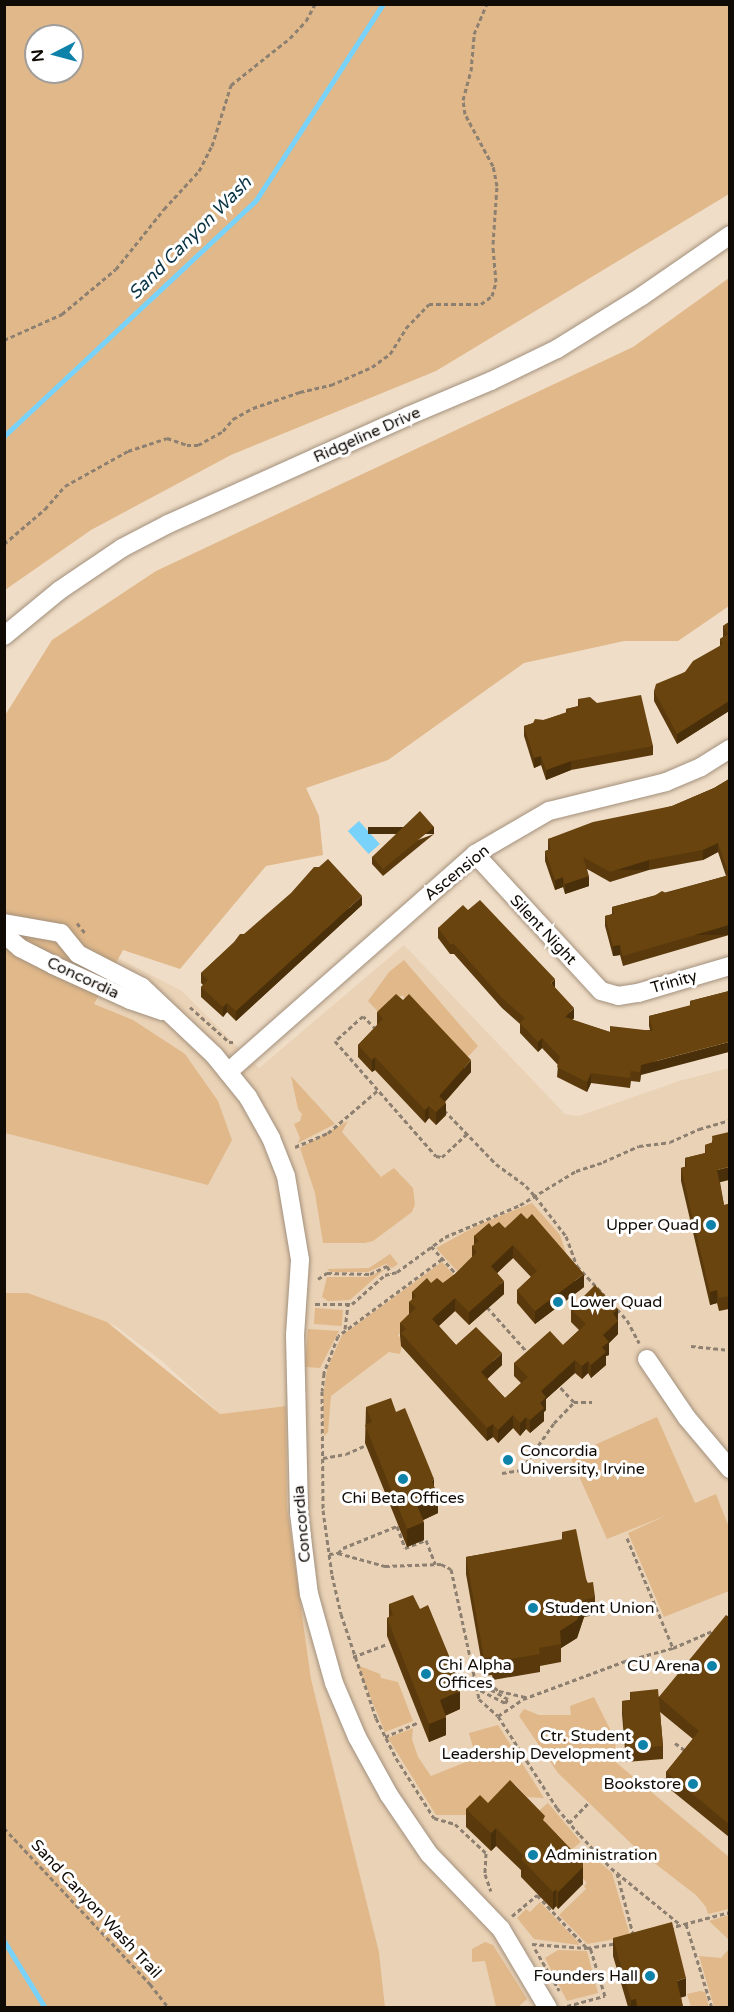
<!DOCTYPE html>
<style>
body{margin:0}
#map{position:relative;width:734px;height:2012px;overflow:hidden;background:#f0ddc7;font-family:"Varela Round",sans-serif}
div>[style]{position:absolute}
.built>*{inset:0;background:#ead2b6}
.green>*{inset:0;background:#e0b88a;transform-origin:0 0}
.water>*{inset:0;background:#78d2fa;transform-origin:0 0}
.stream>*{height:5px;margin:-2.5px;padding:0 2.5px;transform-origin:2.5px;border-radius:2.5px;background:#78d2fa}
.path>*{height:3px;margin-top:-1.5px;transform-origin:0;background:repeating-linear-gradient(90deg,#8d8071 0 4.5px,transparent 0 7.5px)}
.roads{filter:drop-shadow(0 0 2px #a2907c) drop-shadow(0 0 2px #a2907c)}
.minor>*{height:18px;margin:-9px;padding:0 9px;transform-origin:9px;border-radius:9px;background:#fff}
.wall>*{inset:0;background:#5a3a0d}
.shaded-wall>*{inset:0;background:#4a300a;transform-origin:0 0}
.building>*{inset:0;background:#69440f}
.dots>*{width:16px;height:16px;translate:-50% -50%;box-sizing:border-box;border:3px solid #fff;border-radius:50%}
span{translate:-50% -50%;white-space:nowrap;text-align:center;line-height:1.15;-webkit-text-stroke:6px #fff;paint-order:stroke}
.street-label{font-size:16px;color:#110b05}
.poi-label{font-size:16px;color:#110b05}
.right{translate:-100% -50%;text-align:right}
.left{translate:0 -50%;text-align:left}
.water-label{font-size:18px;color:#083243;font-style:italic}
.frame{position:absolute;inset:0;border:6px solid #110b05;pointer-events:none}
.north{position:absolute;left:24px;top:24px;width:60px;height:60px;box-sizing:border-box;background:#fff;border:2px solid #a09d9b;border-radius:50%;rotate:264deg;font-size:16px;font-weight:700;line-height:24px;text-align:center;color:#110b05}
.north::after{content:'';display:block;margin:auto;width:21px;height:27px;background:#0e82a8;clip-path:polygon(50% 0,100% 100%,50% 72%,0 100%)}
</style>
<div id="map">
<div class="built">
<div style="clip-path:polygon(404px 945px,565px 1114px,579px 1116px,679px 1081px,729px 1068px,729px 2007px,385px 2007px,379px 1952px,311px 1679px,287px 1507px,286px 1406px,220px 1414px,162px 1361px,115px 1326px,28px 1293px,5px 1293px,4px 1005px,114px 956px,182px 991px,259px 1068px)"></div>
</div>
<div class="green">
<div style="clip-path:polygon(evenodd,5px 4px,729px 5px,729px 194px,436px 371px,231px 455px,91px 530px,5px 590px,5px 4px,36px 36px,72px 36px,72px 72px,36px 72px,36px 36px)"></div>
<div style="clip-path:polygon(729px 278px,729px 606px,678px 641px,624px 641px,524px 663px,388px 760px,306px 788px,319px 816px,323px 855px,266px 866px,180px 969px,123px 950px,94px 1004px,133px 1020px,185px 1054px,218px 1101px,232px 1140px,208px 1185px,5px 1133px,4px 717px,52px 640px,156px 571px,633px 347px)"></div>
<div style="clip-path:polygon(404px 960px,478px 1046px,463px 1062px,402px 995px,380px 1014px,368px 1001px,389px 972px)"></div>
<div style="clip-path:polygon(291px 1076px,335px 1124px,298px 1143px,300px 1138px,294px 1124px,300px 1121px,302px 1114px,298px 1109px)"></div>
<div style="clip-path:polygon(348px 1121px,342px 1132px,381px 1177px,394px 1168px,413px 1188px,415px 1204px,412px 1212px,373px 1241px,365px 1243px,323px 1243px,315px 1193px,300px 1148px)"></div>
<div style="clip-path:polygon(532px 1203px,560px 1235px,568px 1259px,532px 1227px,477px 1254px,457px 1271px,436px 1248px,480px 1224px)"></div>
<div style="clip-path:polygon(390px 1254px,398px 1264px,392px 1268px,386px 1264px,368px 1272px,330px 1272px,327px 1269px,369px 1268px)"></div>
<div style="clip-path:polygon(442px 1262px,454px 1275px,408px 1316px,413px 1321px,398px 1335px,403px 1342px,400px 1354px,389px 1352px,331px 1396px,328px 1432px,324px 1436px,323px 1396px,327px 1369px,342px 1335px)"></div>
<div style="clip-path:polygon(385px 1269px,350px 1300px,328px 1301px,322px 1297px,327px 1277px,368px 1277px)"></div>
<div style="clip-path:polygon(4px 1293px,28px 1293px,107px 1322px,220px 1414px,286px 1406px,287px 1507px,311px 1679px,379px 1952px,385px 2007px,5px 2007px)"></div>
<div style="left:315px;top:1308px;width:28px;height:16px;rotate:4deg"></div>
<div style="clip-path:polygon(308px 1329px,339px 1331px,320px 1368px,305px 1367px)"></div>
<div style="clip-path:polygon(657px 1417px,695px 1503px,716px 1494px,730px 1530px,729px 1591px,664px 1617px,628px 1533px,667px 1515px,607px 1539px,570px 1456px)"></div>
<div style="clip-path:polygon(357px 1665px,380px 1674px,381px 1678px,398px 1682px,413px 1721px,385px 1732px)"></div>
<div style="clip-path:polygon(594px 1697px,615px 1739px,616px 1754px,612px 1759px,729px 1857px,729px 1909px,708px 1914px,706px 1907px,696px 1895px,640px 1852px,558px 1773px,519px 1716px,524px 1709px,539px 1715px,571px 1715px,570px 1706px)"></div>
<div style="clip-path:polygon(498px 1725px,544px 1798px,527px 1797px,515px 1784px,489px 1819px,476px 1815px,436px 1815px,388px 1738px,413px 1728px,412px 1739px,418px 1757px,431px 1776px,476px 1758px,469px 1733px)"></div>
<div style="left:548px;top:1803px;width:51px;height:21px;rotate:50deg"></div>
<div style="clip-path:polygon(585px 1849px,612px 1873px,629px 1932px,627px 1937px,587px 1944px,559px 1915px,586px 1889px,584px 1886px,587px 1883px,570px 1865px)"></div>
<div style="clip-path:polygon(540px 1902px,578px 1942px,579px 1945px,534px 1939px,517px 1918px,526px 1909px,530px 1912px)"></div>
<div style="clip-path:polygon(729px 1915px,730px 1915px,729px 1940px,709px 1921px)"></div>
<div style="clip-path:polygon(485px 1942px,493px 1945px,527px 1999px,518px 2007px,496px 2007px,485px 1961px,472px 1962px,472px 1949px)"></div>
<div style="clip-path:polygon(729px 1949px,729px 2007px,714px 2007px,699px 1956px,721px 1958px)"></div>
<div style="clip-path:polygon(558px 1950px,587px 1951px,598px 1993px,567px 2001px,545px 1958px)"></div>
<div style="clip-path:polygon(700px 1991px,705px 1992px,709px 2007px,691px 2007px,687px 1994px)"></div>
</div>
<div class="water">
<div style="left:359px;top:821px;width:31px;height:15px;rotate:48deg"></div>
</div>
<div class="stream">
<div style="left:4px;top:436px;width:345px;rotate:-43.1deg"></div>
<div style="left:256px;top:200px;width:234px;rotate:-57.1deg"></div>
<div style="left:4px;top:1941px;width:79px;rotate:58.5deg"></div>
</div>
<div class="path">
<div style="left:4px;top:340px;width:64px;rotate:-24.1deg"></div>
<div style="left:62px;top:314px;width:70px;rotate:-39.8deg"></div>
<div style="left:116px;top:269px;width:77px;rotate:-51.3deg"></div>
<div style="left:164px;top:209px;width:52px;rotate:-47.4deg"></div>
<div style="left:199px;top:171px;width:28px;rotate:-63deg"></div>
<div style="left:212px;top:146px;width:64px;rotate:-72.7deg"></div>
<div style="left:231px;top:85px;width:75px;rotate:-38.5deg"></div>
<div style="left:290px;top:38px;width:23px;rotate:-47deg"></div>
<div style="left:306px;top:21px;width:19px;rotate:-62deg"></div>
<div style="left:4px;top:544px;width:54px;rotate:-40.5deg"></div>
<div style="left:45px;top:509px;width:30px;rotate:-49deg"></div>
<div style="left:65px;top:486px;width:72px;rotate:-29.1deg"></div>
<div style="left:128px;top:451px;width:41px;rotate:-18.4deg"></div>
<div style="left:167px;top:438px;width:21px;rotate:19deg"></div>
<div style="left:187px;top:445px;width:11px"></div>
<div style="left:198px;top:445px;width:29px;rotate:-29deg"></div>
<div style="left:223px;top:431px;width:16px;rotate:-50deg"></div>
<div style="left:233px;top:419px;width:23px;rotate:-29deg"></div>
<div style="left:253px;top:408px;width:50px;rotate:-18.8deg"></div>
<div style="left:300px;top:392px;width:32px;rotate:-13deg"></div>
<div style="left:331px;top:385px;width:45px;rotate:-23.7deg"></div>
<div style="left:372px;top:367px;width:22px;rotate:-36deg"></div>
<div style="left:390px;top:354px;width:31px;rotate:-58deg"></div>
<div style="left:406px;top:328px;width:33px;rotate:-46deg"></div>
<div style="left:429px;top:304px;width:52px"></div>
<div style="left:481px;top:304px;width:14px;rotate:-36deg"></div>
<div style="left:492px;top:296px;width:15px;rotate:-74deg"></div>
<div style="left:496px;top:282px;width:38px;rotate:-95deg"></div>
<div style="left:493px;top:244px;width:58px;rotate:-86.1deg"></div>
<div style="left:497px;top:186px;width:20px;rotate:-101deg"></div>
<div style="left:493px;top:166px;width:59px;rotate:-118.3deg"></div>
<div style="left:465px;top:114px;width:14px;rotate:-98deg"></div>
<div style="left:463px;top:100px;width:30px;rotate:-75deg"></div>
<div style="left:471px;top:71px;width:37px;rotate:-85deg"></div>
<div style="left:474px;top:34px;width:33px;rotate:-67deg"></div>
<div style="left:77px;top:923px;width:14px;rotate:51deg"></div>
<div style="left:190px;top:1007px;width:52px;rotate:41.9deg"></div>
<div style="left:229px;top:1042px;width:7px"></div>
<div style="left:376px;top:1029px;width:18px;rotate:-135deg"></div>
<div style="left:363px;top:1016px;width:38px;rotate:138deg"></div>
<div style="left:335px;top:1041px;width:153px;rotate:48.7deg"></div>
<div style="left:436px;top:1156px;width:6px;rotate:9deg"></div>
<div style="left:442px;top:1157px;width:34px;rotate:-43deg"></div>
<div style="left:444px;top:1110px;width:75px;rotate:46.1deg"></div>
<div style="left:496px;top:1164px;width:37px;rotate:36deg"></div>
<div style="left:526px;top:1186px;width:13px;rotate:48deg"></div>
<div style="left:535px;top:1196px;width:51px;rotate:52.2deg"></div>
<div style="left:566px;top:1236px;width:32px;rotate:70deg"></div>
<div style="left:577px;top:1266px;width:40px;rotate:47deg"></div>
<div style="left:295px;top:1147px;width:36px;rotate:-23deg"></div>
<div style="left:328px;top:1133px;width:65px;rotate:-40.6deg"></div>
<div style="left:431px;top:1246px;width:40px;rotate:48deg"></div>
<div style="left:442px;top:1259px;width:129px;rotate:143.5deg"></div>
<div style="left:338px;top:1336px;width:40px;rotate:111deg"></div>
<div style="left:324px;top:1373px;width:18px;rotate:96deg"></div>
<div style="left:322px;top:1391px;width:119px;rotate:89.5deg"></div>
<div style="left:323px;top:1510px;width:66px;rotate:82.1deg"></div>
<div style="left:332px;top:1575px;width:40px;rotate:77deg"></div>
<div style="left:341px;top:1614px;width:110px;rotate:71.4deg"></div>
<div style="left:376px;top:1718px;width:45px;rotate:63.4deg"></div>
<div style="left:396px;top:1758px;width:71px;rotate:57.7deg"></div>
<div style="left:434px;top:1818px;width:22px;rotate:16deg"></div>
<div style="left:455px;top:1824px;width:42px;rotate:43.1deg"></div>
<div style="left:486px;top:1853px;width:21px;rotate:93deg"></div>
<div style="left:485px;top:1874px;width:18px;rotate:71deg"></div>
<div style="left:318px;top:1279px;width:11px;rotate:-34deg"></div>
<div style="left:327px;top:1273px;width:43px;rotate:1.3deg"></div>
<div style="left:370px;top:1274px;width:19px;rotate:-25deg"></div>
<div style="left:387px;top:1266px;width:8px;rotate:60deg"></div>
<div style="left:315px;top:1304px;width:37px"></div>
<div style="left:352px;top:1304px;width:44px;rotate:-41.3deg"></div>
<div style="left:385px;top:1275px;width:12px;rotate:-14deg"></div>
<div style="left:397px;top:1272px;width:59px;rotate:-36.1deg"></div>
<div style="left:445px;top:1237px;width:82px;rotate:-23.1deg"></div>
<div style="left:520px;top:1205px;width:66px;rotate:-31.3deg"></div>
<div style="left:576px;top:1171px;width:28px;rotate:-18deg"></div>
<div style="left:603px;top:1162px;width:39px;rotate:-24deg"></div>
<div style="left:639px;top:1146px;width:31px;rotate:-7deg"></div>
<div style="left:670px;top:1142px;width:32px;rotate:-24deg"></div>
<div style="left:699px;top:1129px;width:32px;rotate:-16deg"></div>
<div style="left:487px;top:1307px;width:62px;rotate:48.3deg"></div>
<div style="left:617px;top:1309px;width:15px;rotate:48deg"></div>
<div style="left:627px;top:1320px;width:26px;rotate:62deg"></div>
<div style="left:345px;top:1329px;width:24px;rotate:-83deg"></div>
<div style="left:691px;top:1346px;width:39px;rotate:6deg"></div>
<div style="left:574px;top:1402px;width:18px"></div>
<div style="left:323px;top:1458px;width:23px;rotate:-10deg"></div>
<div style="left:346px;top:1454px;width:20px;rotate:-24deg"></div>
<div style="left:502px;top:1473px;width:19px;rotate:-9deg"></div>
<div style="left:521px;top:1470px;width:57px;rotate:-54.9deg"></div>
<div style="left:554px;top:1423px;width:29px;rotate:-46deg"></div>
<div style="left:574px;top:1402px;width:25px;rotate:-133deg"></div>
<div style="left:627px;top:1538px;width:119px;rotate:67.3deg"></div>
<div style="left:338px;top:1553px;width:7px;rotate:-45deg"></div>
<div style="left:343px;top:1548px;width:58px;rotate:-22.2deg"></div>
<div style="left:397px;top:1526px;width:23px;rotate:70deg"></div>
<div style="left:405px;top:1548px;width:22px;rotate:-21deg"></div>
<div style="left:426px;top:1540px;width:26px;rotate:69deg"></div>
<div style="left:329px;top:1554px;width:9px;rotate:-6deg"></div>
<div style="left:338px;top:1553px;width:49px;rotate:15.5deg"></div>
<div style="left:385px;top:1566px;width:56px;rotate:-2deg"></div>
<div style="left:441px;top:1564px;width:11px;rotate:27deg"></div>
<div style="left:451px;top:1569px;width:133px;rotate:77.8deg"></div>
<div style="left:479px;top:1699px;width:25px;rotate:42deg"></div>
<div style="left:498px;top:1716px;width:109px;rotate:57.3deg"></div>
<div style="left:557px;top:1808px;width:35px;rotate:50deg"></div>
<div style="left:580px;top:1835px;width:45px;rotate:46.8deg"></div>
<div style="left:611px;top:1868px;width:90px;rotate:39.2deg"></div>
<div style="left:353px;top:1657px;width:36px;rotate:-21deg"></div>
<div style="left:474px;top:1687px;width:35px;rotate:27deg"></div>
<div style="left:505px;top:1703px;width:5px;rotate:-53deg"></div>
<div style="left:508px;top:1699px;width:29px;rotate:-151deg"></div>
<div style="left:483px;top:1685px;width:5px;rotate:-22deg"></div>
<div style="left:488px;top:1683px;width:14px;rotate:36deg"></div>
<div style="left:499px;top:1691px;width:28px;rotate:13deg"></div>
<div style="left:498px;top:1716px;width:30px;rotate:-34deg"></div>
<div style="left:523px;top:1699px;width:109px;rotate:-20.4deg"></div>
<div style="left:625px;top:1661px;width:50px;rotate:-15.2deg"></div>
<div style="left:673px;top:1648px;width:48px;rotate:-23.4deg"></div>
<div style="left:385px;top:1737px;width:35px;rotate:-24deg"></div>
<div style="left:675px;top:1743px;width:14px;rotate:36deg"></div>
<div style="left:569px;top:1823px;width:29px;rotate:-46deg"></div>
<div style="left:4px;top:1828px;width:214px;rotate:46.9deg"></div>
<div style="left:150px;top:1984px;width:31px;rotate:52deg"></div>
<div style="left:617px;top:1873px;width:63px;rotate:75.3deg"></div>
<div style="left:512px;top:1916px;width:33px;rotate:-40deg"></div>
<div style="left:537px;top:1895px;width:73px;rotate:46.7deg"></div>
<div style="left:686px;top:1924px;width:88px;rotate:72.8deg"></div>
<div style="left:669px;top:1928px;width:63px;rotate:-14.7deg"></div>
<div style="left:532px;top:1944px;width:55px;rotate:4.2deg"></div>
<div style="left:587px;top:1948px;width:30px;rotate:-9deg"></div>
<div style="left:535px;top:1949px;width:48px;rotate:59.7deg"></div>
<div style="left:567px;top:2006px;width:39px;rotate:-15deg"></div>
<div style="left:605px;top:1996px;width:51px;rotate:-107deg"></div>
</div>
<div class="roads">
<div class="minor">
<div style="left:4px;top:636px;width:72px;rotate:-39.4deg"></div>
<div style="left:60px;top:590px;width:75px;rotate:-34.1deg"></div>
<div style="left:122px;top:548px;width:52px;rotate:-27.6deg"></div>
<div style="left:168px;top:524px;width:263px;rotate:-24.2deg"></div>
<div style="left:408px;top:416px;width:90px;rotate:-22.9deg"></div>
<div style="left:491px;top:381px;width:73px;rotate:-25.9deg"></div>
<div style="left:557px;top:349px;width:100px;rotate:-31.9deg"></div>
<div style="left:642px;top:296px;width:107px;rotate:-34.7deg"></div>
<div style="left:475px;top:854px;width:186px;rotate:47.4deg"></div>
<div style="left:601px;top:991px;width:18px;rotate:16deg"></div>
<div style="left:618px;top:996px;width:20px;rotate:-9deg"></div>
<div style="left:638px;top:993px;width:96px;rotate:-16.4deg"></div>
<div style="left:4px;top:923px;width:58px;rotate:10deg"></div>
<div style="left:61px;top:933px;width:27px;rotate:51deg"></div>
<div style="left:78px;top:954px;width:72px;rotate:27.3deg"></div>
<div style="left:142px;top:987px;width:99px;rotate:43.4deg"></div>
<div style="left:214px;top:1055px;width:54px;rotate:51deg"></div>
<div style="left:248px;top:1097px;width:47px;rotate:60.7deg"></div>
<div style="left:271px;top:1138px;width:41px;rotate:68.5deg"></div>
<div style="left:286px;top:1176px;width:85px;rotate:80.5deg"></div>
<div style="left:300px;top:1260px;width:75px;rotate:93.8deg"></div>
<div style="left:295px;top:1335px;width:178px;rotate:88.7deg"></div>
<div style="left:299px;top:1513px;width:82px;rotate:83deg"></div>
<div style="left:309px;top:1594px;width:92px;rotate:74.3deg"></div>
<div style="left:334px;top:1683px;width:59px;rotate:66.9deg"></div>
<div style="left:357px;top:1737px;width:66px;rotate:61.1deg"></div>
<div style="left:389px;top:1795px;width:71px;rotate:55.9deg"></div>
<div style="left:429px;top:1854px;width:104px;rotate:46.2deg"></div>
<div style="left:501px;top:1929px;width:92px;rotate:59.3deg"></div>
<div style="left:4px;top:934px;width:21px;rotate:41deg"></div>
<div style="left:20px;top:948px;width:37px;rotate:27deg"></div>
<div style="left:53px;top:965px;width:85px;rotate:24.4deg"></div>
<div style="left:130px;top:1000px;width:34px;rotate:19deg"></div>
<div style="left:228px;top:1072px;width:329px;rotate:-41.4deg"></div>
<div style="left:475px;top:854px;width:86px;rotate:-30.2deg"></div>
<div style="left:549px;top:811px;width:121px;rotate:-13.9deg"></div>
<div style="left:666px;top:782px;width:38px;rotate:-23deg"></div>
<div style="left:701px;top:767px;width:34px;rotate:-32deg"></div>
<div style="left:647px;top:1359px;width:71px;rotate:55.9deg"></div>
<div style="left:687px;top:1418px;width:67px;rotate:49.9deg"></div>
</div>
</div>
<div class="wall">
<div style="clip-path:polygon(729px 622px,729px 711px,677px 744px,654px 701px,654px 691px,685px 672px,720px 646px,720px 639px,723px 637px,723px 626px)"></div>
<div style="clip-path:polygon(578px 699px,597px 703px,653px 746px,653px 755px,571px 770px,546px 780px,541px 765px,534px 768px,524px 736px,524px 726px,566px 713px,566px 709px,578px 706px)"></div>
<div style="clip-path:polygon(729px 779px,729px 935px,623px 966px,620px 955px,613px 956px,605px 926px,605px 916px,612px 914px,612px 907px,726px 876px,718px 852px,703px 860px,649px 870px,610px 882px,587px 869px,589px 886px,565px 894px,563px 887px,555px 890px,545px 861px,545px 851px,548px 850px,548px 839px,672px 806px,714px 788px)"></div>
<div style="clip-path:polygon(434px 834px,383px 876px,372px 864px,372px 857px)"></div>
<div style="clip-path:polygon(362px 905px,236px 1021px,227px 1012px,223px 1017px,201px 997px,201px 987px,203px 985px,201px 983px,201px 973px,244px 934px)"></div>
<div style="clip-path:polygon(468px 910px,555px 988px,574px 1018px,572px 1020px,610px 1032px,650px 1030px,649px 1026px,649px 1016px,690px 1006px,690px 1001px,729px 991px,641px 1075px,640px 1082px,631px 1081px,630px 1088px,591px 1083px,587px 1092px,557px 1077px,558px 1065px,542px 1048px,538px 1052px,520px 1033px,520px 1024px,502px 1008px,454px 954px,450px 954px,438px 938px,438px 928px)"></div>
<div style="clip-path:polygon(377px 1012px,471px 1072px,445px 1102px,446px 1115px,436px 1125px,429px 1118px,425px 1123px,375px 1070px,372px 1072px,358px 1057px,358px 1045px,377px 1025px)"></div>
<div style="clip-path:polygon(712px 1136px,724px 1205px,729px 1204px,729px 1309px,719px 1311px,717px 1303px,710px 1305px,681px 1181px,681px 1168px,685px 1167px,685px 1158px,705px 1153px,705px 1145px,712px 1143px)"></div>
<div style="clip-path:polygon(492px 1227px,505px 1228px,584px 1287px,535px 1324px,517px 1303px,517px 1290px,531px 1277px,513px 1258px,497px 1273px,504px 1294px,469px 1325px,455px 1311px,439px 1326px,456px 1345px,502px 1365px,487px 1379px,505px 1398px,521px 1383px,514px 1376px,514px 1363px,563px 1345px,579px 1330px,571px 1322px,571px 1309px,618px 1309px,618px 1334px,609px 1343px,609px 1355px,606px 1356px,606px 1365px,591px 1378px,588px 1373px,582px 1379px,575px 1373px,546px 1399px,546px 1410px,544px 1412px,544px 1421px,530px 1433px,526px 1429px,520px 1436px,513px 1428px,498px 1443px,493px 1437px,487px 1441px,401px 1346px,400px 1336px,400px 1323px,409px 1314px,409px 1302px,412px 1300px,412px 1292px,431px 1283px,443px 1283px,455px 1274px,472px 1257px,472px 1246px,474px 1245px,474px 1236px)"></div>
<div style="clip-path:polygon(366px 1407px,396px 1412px,434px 1488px,438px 1513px,423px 1520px,424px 1540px,407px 1547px,365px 1443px)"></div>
<div style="clip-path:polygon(562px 1532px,595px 1597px,595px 1615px,584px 1617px,577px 1638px,561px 1648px,561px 1662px,540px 1666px,540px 1672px,493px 1680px,492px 1675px,484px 1676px,466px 1574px,466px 1557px,562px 1540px)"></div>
<div style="clip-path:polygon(389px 1604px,420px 1609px,457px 1683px,460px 1709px,445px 1716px,446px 1735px,429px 1742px,387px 1636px,387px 1618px,389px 1617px)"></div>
<div style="clip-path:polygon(729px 1617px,729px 1837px,666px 1786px,666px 1772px,693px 1739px,660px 1712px,663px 1746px,663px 1759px,626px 1762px,622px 1714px,622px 1701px,630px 1700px,630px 1692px,659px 1697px)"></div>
<div style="clip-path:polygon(488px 1803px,545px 1822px,583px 1862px,583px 1884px,558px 1909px,556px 1906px,553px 1910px,521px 1877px,521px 1870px,496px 1846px,491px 1851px,466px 1827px,466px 1809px)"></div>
<div style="clip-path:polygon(613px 1938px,686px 1996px,681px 1997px,683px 2007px,628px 2007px,613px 1956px)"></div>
</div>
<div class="shaded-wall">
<div style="clip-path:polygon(729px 701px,729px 711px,677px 744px,677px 734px)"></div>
<div style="clip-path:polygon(541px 756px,541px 765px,534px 768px,534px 758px)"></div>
<div style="clip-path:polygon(571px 761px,571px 770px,546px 780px,546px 770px)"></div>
<div style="left:434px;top:827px;width:7px;height:66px;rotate:90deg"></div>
<div style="clip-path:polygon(718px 843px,718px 852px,703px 860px,703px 850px)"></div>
<div style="left:649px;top:860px;width:10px;height:41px;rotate:90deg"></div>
<div style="clip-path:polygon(589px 876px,589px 886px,565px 894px,565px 884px)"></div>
<div style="clip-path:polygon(563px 877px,563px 887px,555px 890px,555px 880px)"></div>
<div style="clip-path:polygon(362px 896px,362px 905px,236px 1021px,236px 1011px)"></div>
<div style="left:729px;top:925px;width:10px;height:110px;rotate:90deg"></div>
<div style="clip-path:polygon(620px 945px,620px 955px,613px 956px,613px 946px)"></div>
<div style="clip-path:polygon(555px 979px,555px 989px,551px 983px)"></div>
<div style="clip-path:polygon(227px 1003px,227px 1012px,223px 1017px,223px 1007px)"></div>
<div style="clip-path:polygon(574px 1008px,574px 1018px,565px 1027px,565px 1017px)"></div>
<div style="clip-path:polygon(542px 1038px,542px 1048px,538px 1052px,538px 1042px)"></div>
<div style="clip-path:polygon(729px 1042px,729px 1052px,641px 1075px,640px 1082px,641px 1065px)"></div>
<div style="clip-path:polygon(375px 1057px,375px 1070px,372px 1072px,372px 1060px)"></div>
<div style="clip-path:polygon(471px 1060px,471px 1072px,439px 1108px,439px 1096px)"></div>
<div style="clip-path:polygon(591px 1073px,591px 1083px,587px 1092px,587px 1082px)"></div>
<div style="clip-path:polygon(446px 1103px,446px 1115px,436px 1125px,436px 1112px)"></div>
<div style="clip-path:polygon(429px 1106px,429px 1118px,425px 1123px,425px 1110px)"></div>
<div style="clip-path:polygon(729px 1167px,729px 1180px,717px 1183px,717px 1170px)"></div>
<div style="clip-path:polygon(513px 1245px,513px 1258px,491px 1279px,491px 1266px)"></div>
<div style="clip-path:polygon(584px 1274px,584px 1287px,535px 1324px,535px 1311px)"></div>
<div style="clip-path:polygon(504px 1281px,504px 1294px,469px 1325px,469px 1312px)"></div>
<div style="clip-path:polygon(717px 1290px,717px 1303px,710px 1305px,710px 1292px)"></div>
<div style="clip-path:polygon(455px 1298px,455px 1311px,432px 1332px,432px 1319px)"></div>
<div style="clip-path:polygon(618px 1309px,618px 1334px,609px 1343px,609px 1355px,606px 1356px,606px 1365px,591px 1378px,591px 1365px,602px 1347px,603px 1335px,613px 1313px)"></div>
<div style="clip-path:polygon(502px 1353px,502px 1365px,481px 1385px,481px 1372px)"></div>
<div style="clip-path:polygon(575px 1360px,575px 1373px,546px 1399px,546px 1410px,544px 1412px,544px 1421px,530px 1433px,530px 1420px,541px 1391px)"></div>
<div style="clip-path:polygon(588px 1361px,588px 1373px,582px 1379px,582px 1366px)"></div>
<div style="clip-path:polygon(513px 1415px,513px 1428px,498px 1443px,498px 1430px)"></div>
<div style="clip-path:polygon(526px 1417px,526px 1429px,520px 1436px,520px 1423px)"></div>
<div style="clip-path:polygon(493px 1424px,493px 1437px,487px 1441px,487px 1428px)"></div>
<div style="clip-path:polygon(434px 1479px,434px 1497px,438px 1496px,438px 1513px,417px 1523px,417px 1505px,432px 1481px)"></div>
<div style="clip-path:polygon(424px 1522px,424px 1540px,407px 1547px,407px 1529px)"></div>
<div style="clip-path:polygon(584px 1600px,584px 1617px,577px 1638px,561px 1648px,560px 1631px)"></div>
<div style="clip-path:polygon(457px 1675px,457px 1693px,460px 1691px,460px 1709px,440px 1718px,440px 1700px,454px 1677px)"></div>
<div style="clip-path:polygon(446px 1717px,446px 1735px,429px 1742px,429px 1724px)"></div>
<div style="clip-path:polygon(496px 1828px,496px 1846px,491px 1851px,491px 1833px)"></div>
<div style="clip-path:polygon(583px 1867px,583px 1884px,558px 1909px,558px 1892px)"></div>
<div style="clip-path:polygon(556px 1889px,556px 1906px,553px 1910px,553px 1892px)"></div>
<div style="clip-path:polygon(686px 1978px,686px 1996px,677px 1999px,677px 1981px)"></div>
<div style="left:636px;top:1999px;width:8px;height:5px;rotate:90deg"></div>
</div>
<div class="building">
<div style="clip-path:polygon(729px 622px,729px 701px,677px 734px,654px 691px,656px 684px,685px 672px,693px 661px,723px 644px,720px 639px,728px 634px,723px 626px)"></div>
<div style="clip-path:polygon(641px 695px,653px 746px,571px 761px,546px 770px,541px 756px,534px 758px,524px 726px,533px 723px,535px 719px,544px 720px,567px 712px,566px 709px,580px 706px,578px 699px,590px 697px,597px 703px)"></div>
<div style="clip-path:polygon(729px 779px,729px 925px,623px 956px,620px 945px,613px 946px,605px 916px,614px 914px,612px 907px,654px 896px,662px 891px,666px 893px,729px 875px,718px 843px,703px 850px,649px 860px,610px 872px,583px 857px,589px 876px,565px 884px,563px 877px,555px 880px,545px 851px,551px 849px,548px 839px,593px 822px,672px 806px,714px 788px)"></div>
<div style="clip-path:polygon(420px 811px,434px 827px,383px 869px,372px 857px)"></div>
<div style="clip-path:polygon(328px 859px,362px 896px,236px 1011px,227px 1003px,223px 1007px,201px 987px,208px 980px,201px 973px,234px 942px,240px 934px,244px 934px,291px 893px,314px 867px,319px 867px)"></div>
<div style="clip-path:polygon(480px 900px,555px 979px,551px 983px,574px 1008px,565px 1017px,610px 1032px,610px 1026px,653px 1031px,649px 1016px,691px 1005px,690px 1001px,729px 991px,729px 1042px,641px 1065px,640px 1072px,631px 1071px,630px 1078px,591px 1073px,587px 1082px,557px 1067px,560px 1057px,542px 1038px,538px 1042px,520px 1023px,525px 1018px,502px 998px,454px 944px,450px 944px,438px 928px,463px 905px,468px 910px)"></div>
<div style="clip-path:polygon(396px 994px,403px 1000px,409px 994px,471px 1060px,439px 1096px,446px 1103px,436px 1112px,429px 1106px,425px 1110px,375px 1057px,372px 1060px,358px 1045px,383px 1019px,377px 1012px)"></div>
<div style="clip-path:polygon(729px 1132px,729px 1167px,717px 1170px,724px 1205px,729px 1204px,729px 1296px,719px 1298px,717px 1290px,710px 1292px,681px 1168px,687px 1166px,685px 1158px,706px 1153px,705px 1145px,713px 1142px,712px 1136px)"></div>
<div style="clip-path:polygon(521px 1213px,527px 1219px,532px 1214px,584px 1274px,535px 1311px,517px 1290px,537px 1271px,513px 1245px,491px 1266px,504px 1281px,469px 1312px,455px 1298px,432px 1319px,456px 1345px,476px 1327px,502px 1353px,481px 1372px,505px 1398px,528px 1377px,514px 1363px,550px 1331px,563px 1345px,586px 1324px,571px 1309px,595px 1285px,618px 1309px,613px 1313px,618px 1321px,603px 1335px,609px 1342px,602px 1347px,606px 1352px,591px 1365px,588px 1361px,582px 1366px,575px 1360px,541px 1391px,546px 1397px,540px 1403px,544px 1408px,530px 1420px,526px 1417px,520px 1423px,513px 1415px,498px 1430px,493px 1424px,487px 1428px,401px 1333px,406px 1329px,400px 1323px,416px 1308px,409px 1302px,416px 1296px,412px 1292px,427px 1278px,431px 1283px,437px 1278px,443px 1283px,455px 1274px,477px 1252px,472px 1246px,479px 1241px,474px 1236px,489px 1223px,492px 1227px,499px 1222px,505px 1228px)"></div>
<div style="clip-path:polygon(391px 1398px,396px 1412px,405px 1408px,434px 1479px,432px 1481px,438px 1496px,417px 1505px,424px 1522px,407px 1529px,365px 1425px,372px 1422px,366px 1407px)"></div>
<div style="clip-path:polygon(576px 1529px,587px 1583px,593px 1582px,595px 1597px,584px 1600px,577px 1620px,560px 1631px,561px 1644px,539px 1648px,540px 1654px,493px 1662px,492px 1657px,484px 1658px,466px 1557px,563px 1539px,562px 1532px)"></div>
<div style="clip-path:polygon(413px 1595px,420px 1609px,428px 1605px,457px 1675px,454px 1677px,460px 1691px,440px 1700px,446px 1717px,429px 1724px,387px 1618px,393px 1615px,389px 1604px)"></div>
<div style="clip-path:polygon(726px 1615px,729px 1617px,729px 1824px,666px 1772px,699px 1731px,659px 1697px)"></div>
<div style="clip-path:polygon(658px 1689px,663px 1746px,626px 1749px,622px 1701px,631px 1700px,630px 1692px)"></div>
<div style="clip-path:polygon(510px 1780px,545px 1816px,543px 1820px,583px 1862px,583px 1867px,558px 1892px,556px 1889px,553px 1892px,521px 1859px,524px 1856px,496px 1828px,491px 1833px,466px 1809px,480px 1795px,488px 1803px)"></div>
<div style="clip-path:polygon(672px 1922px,686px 1978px,677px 1981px,683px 2007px,638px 2007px,636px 1999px,631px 2000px,613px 1938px)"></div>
</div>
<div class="dots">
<div style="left:711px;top:1225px;background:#0e82a8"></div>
<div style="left:558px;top:1302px;background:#0e82a8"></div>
<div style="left:508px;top:1460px;background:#0e82a8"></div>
<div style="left:403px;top:1479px;background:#0e82a8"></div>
<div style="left:533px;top:1608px;background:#0e82a8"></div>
<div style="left:712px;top:1666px;background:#0e82a8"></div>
<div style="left:426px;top:1674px;background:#0e82a8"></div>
<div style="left:643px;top:1745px;background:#0e82a8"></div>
<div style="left:693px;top:1784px;background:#0e82a8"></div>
<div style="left:533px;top:1855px;background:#0e82a8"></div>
<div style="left:650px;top:1976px;background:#0e82a8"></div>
</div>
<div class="street-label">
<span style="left:367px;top:435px;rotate:-24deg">Ridgeline Drive</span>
<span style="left:457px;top:873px;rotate:-39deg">Ascension</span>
<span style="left:543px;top:930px;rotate:47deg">Silent Night</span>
<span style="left:83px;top:978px;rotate:25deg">Concordia</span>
<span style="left:674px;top:982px;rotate:-16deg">Trinity</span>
<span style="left:302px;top:1524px;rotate:-95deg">Concordia</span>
<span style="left:96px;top:1909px;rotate:47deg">Sand Canyon Wash Trail</span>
</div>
<div class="poi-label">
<span class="right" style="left:699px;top:1225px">Upper Quad</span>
<span class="left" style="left:570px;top:1302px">Lower Quad</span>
<span class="left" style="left:520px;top:1460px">Concordia<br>University, Irvine</span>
<span style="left:403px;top:1498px">Chi Beta Offices</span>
<span class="left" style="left:545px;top:1608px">Student Union</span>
<span class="left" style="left:438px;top:1674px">Chi Alpha<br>Offices</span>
<span class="right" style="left:700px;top:1666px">CU Arena</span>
<span class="right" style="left:631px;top:1745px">Ctr. Student<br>Leadership Development</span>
<span class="right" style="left:681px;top:1784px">Bookstore</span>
<span class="left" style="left:545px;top:1855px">Administration</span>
<span class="right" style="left:638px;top:1976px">Founders Hall</span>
</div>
<div class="water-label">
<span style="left:190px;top:238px;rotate:-45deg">Sand Canyon Wash</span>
</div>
<div class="frame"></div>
<div class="north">N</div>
</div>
